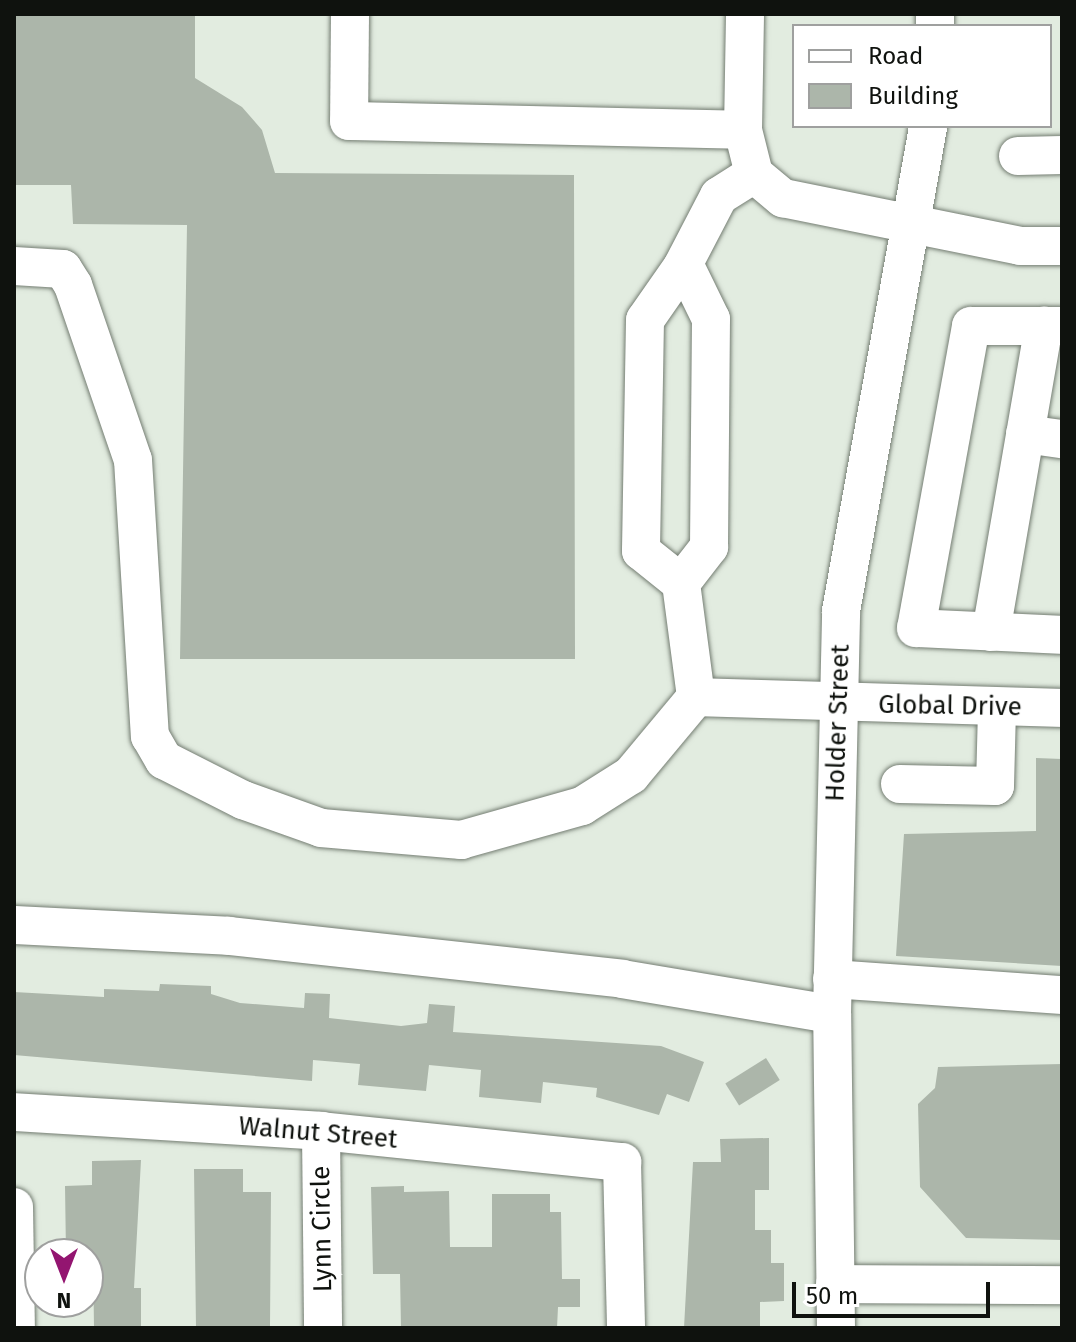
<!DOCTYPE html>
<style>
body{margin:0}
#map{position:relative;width:1076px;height:1342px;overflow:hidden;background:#e2ece0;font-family:"Fira Sans",sans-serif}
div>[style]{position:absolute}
.building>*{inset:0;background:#acb6aa;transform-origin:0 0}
.roads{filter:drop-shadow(0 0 2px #747d72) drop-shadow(0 0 2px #747d72)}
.minor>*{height:38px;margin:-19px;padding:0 19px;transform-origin:19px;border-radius:19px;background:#fff}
span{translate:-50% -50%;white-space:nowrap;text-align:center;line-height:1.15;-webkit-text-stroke:8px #fff;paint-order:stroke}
.street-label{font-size:26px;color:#0f120e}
.frame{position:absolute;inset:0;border:16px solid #0f120e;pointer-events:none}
.legend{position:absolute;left:792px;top:24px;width:260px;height:104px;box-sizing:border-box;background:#fff;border:2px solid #9fa09f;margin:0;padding:10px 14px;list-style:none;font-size:24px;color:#0f120e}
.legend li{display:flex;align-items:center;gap:16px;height:40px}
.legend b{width:40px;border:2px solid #9fa09f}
.north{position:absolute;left:24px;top:1238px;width:80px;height:80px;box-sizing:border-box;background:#fff;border:2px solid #9fa09f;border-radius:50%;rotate:180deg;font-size:22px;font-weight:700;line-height:32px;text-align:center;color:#0f120e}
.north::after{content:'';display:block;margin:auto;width:28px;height:36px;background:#931570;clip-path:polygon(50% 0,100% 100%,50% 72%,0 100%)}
.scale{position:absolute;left:792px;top:1282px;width:198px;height:36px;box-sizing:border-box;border:4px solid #0f120e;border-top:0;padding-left:10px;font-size:24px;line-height:28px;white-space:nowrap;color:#0f120e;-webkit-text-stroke:6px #fff;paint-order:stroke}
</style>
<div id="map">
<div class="building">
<div style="clip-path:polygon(14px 14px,195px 14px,195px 78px,242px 107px,262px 130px,275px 173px,574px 175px,575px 659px,180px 659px,187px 225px,73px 224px,71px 185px,14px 185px)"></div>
<div style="clip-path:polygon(1036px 758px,1062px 759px,1062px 966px,896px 956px,904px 834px,1036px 831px)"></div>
<div style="clip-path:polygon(160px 984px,211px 986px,211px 994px,240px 1003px,304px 1008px,305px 993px,330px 994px,329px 1018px,401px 1026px,427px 1023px,429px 1004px,455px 1006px,453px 1032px,661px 1046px,704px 1062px,689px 1102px,667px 1094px,659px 1115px,596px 1097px,597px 1088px,543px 1082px,541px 1103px,479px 1097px,481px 1070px,429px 1065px,426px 1091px,358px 1085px,360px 1064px,313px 1060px,312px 1081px,14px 1055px,14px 992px,104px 997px,104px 989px,159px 991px)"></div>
<div style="left:766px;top:1058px;width:26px;height:48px;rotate:58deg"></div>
<div style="clip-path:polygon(1062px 1064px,1062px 1240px,966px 1238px,920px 1187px,918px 1104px,935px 1088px,938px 1067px)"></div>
<div style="clip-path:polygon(769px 1138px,769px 1190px,755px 1190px,755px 1230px,771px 1230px,771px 1263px,784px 1263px,784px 1301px,760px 1302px,760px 1328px,684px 1328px,693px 1162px,721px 1162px,720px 1139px)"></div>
<div style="clip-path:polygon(141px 1160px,134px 1288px,141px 1288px,141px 1328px,94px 1328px,93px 1255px,66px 1254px,65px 1186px,92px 1185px,92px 1161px)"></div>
<div style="clip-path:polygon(194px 1169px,243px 1169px,243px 1192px,271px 1192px,270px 1328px,196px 1328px)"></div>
<div style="clip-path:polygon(404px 1186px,404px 1192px,449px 1191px,450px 1247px,492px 1247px,492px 1194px,550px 1194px,550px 1212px,561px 1212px,562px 1279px,580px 1279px,580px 1307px,558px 1307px,557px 1328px,401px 1328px,400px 1274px,373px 1274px,371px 1187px)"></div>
</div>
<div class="roads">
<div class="minor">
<div style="left:350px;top:14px;width:107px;rotate:90.5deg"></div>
<div style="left:349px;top:121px;width:394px;rotate:1.3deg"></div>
<div style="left:743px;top:130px;width:45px;rotate:76deg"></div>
<div style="left:754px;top:174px;width:38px;rotate:40deg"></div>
<div style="left:783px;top:198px;width:242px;rotate:11.4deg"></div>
<div style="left:1020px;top:246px;width:42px"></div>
<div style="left:935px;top:26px;width:12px;rotate:-90deg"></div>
<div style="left:743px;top:130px;width:116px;rotate:-89deg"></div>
<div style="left:1018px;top:156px;width:44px;rotate:-1.3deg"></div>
<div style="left:14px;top:266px;width:49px;rotate:3.5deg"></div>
<div style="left:63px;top:269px;width:19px;rotate:58deg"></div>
<div style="left:73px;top:285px;width:185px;rotate:71.1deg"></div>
<div style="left:133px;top:460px;width:277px;rotate:86.5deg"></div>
<div style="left:150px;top:736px;width:28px;rotate:60deg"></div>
<div style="left:164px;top:760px;width:89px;rotate:26.9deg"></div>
<div style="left:243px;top:800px;width:83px;rotate:19.7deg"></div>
<div style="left:321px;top:828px;width:141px;rotate:4.9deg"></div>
<div style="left:461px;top:840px;width:126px;rotate:-15.7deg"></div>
<div style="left:582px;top:806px;width:58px;rotate:-32.3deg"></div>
<div style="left:631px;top:775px;width:102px;rotate:-50.2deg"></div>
<div style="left:696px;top:697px;width:366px;rotate:1.7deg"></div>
<div style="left:682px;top:267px;width:80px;rotate:-62.5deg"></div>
<div style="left:719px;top:196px;width:41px;rotate:-32.2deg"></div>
<div style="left:1062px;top:326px;width:91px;rotate:180deg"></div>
<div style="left:971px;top:326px;width:307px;rotate:100.3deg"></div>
<div style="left:916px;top:628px;width:146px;rotate:2.7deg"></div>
<div style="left:1025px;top:434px;width:37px;rotate:8deg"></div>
<div style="left:681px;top:583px;width:46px;rotate:-52.1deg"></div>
<div style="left:709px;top:547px;width:228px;rotate:-89.5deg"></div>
<div style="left:711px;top:319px;width:61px;rotate:-116.1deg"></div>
<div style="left:684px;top:264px;width:68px;rotate:124.9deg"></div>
<div style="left:645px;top:320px;width:231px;rotate:91deg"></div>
<div style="left:641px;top:551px;width:51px;rotate:38.7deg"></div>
<div style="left:681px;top:583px;width:115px;rotate:82.5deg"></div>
<div style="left:991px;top:632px;width:311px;rotate:-80.2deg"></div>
<div style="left:900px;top:784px;width:95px;rotate:1.2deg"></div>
<div style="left:995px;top:786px;width:79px;rotate:-88.5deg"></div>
<div style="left:14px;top:925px;width:215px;rotate:2.9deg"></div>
<div style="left:229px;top:936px;width:395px;rotate:6.2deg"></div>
<div style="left:622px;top:979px;width:213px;rotate:9.5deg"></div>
<div style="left:832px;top:979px;width:231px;rotate:4deg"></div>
<div style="left:14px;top:1112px;width:308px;rotate:3.5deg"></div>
<div style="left:321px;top:1131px;width:303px;rotate:5.9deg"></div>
<div style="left:622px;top:1162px;width:166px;rotate:88.6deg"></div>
<div style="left:321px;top:1131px;width:197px;rotate:89.4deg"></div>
<div style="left:14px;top:1207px;width:121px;rotate:89.1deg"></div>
<div style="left:835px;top:1284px;width:227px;rotate:0.3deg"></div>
<div style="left:836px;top:1328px;width:314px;rotate:-90.7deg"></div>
<div style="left:832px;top:1014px;width:403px;rotate:-88.7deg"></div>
<div style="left:841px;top:611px;width:493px;rotate:-79.8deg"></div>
</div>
</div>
<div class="street-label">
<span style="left:950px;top:706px;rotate:1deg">Global Drive</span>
<span style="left:838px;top:723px;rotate:-88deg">Holder Street</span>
<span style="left:318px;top:1133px;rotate:5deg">Walnut Street</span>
<span style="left:322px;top:1229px;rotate:-91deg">Lynn Circle</span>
</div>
<div class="frame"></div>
<ul class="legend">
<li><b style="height:10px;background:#fff"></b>Road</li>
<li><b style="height:22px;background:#acb6aa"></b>Building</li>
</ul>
<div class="north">N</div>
<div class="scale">50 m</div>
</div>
